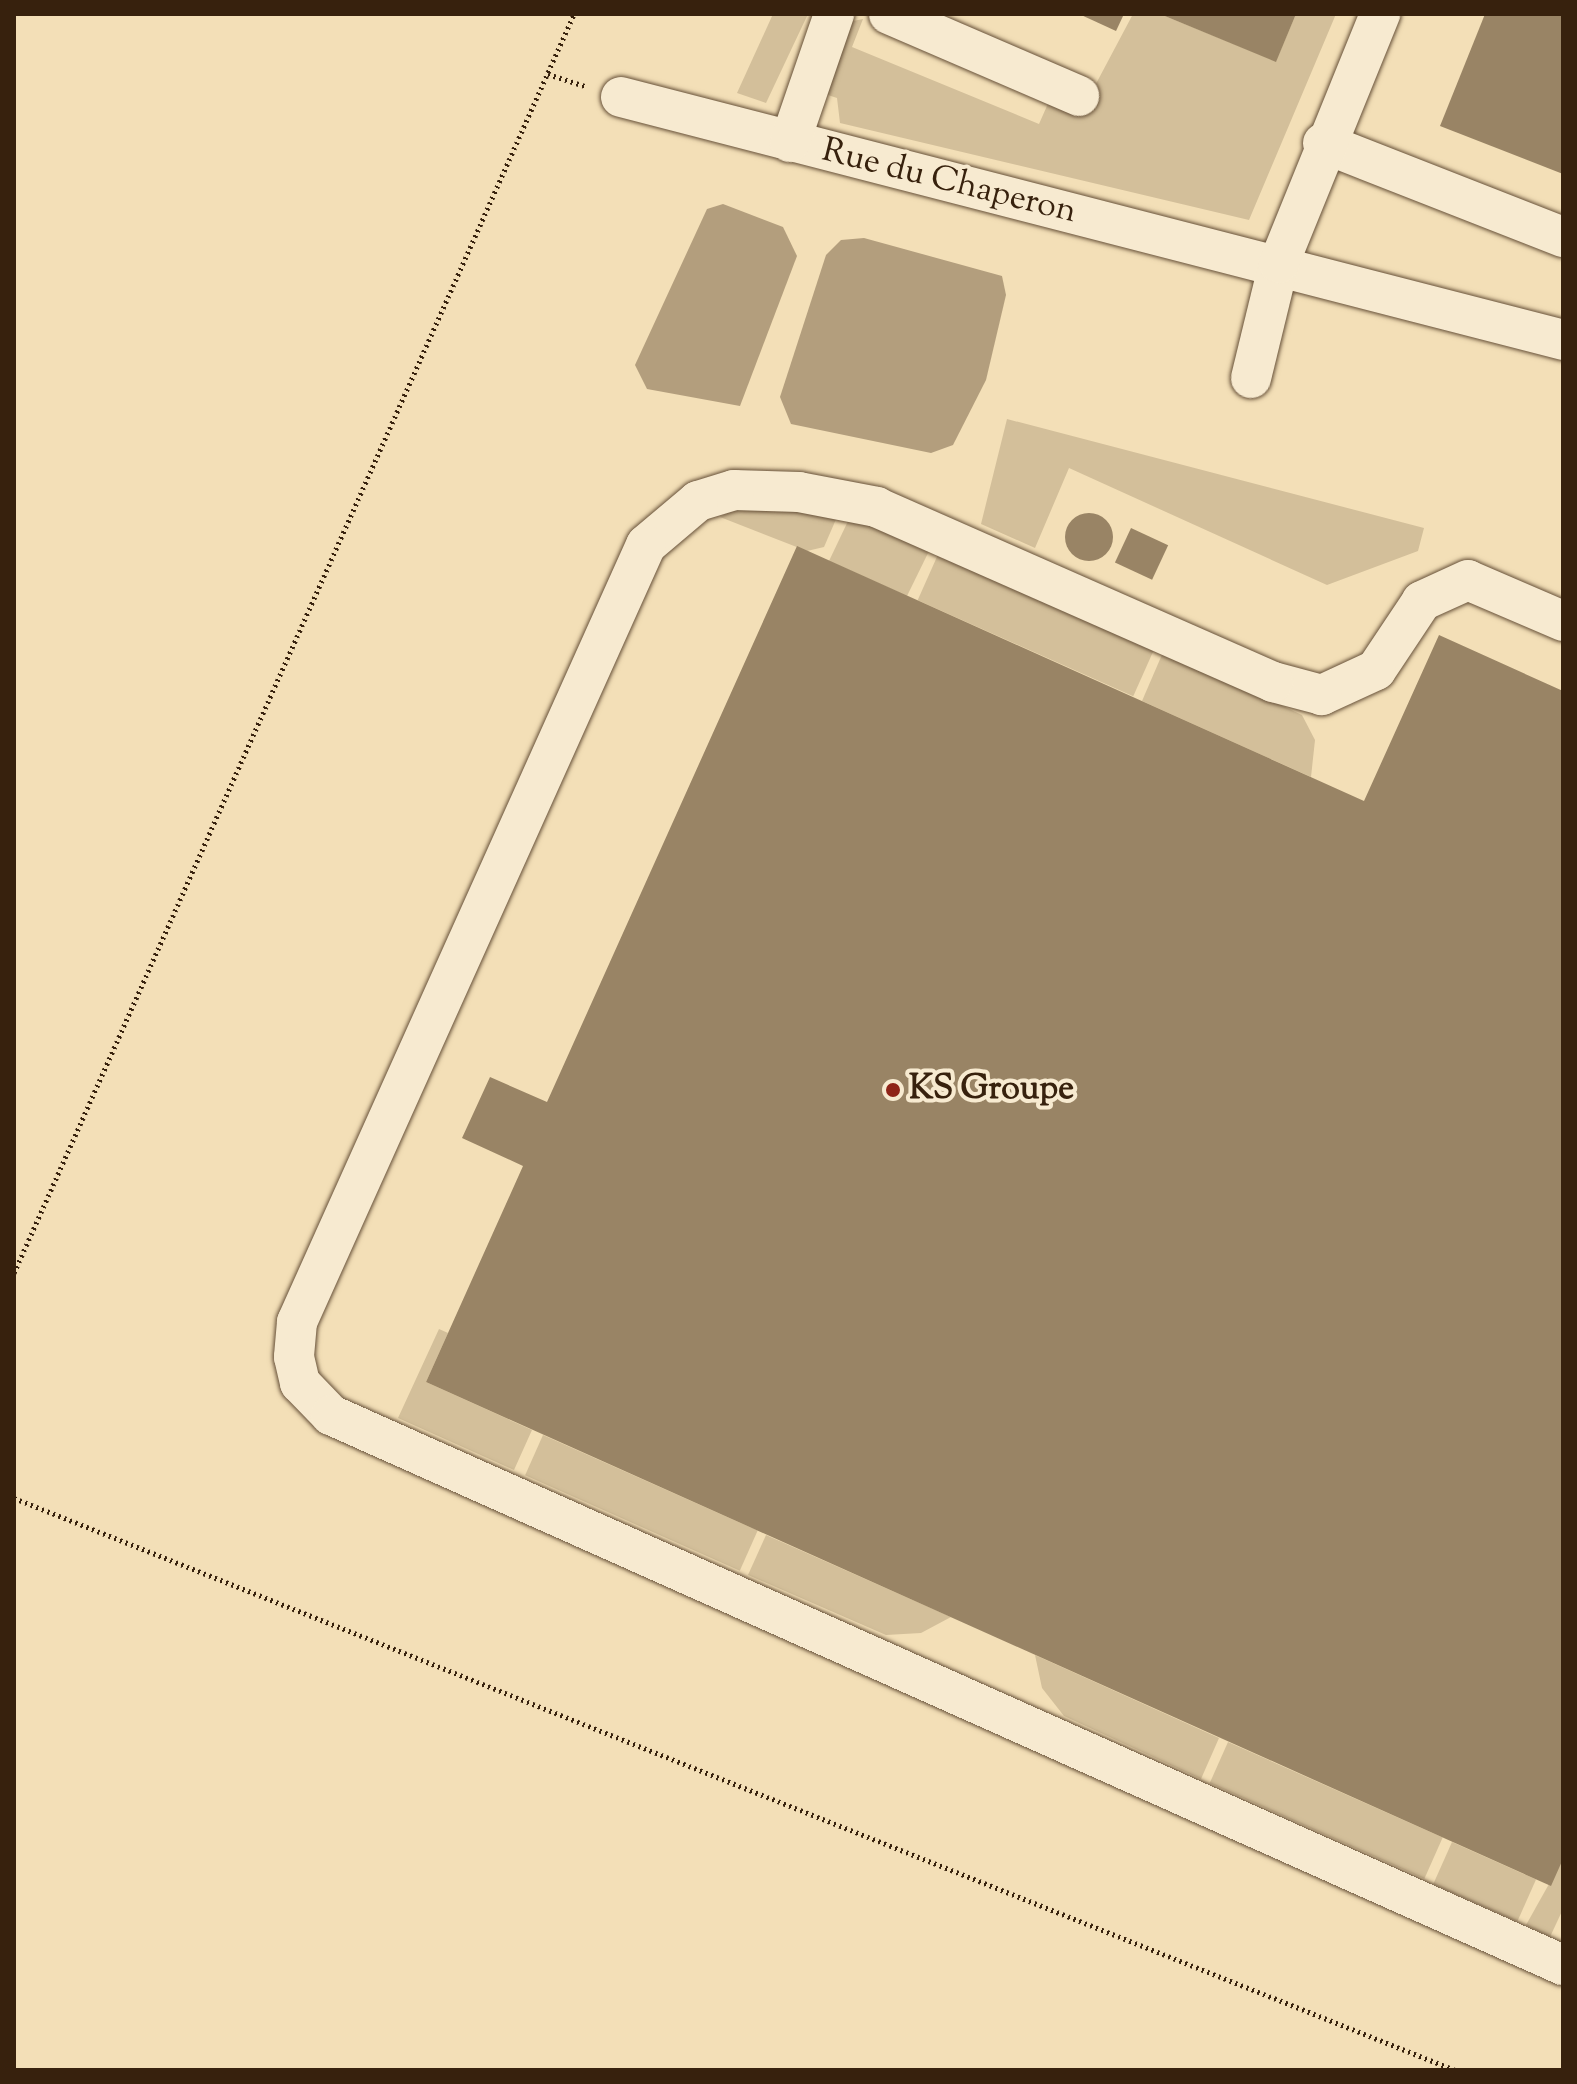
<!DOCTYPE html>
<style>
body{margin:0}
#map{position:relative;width:1577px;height:2084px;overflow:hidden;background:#f3dfb7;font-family:"Sorts Mill Goudy",serif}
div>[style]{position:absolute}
.green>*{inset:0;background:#d3bf9a;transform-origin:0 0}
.water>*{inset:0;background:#b39e7d}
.building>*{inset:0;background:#998465;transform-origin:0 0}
.round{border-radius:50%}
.path>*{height:5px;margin-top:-2.5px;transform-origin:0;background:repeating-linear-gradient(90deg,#37210d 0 2px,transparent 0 6px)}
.roads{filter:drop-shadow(0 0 2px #665038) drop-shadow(0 0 2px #665038)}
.minor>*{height:40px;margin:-20px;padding:0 20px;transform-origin:20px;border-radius:20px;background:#f7ead0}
.dots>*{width:22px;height:22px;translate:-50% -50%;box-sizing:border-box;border:4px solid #f7ead0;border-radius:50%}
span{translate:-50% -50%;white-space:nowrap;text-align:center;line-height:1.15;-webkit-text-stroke:8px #f7ead0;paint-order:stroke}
.street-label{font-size:34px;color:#37210d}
.poi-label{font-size:34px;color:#37210d;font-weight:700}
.left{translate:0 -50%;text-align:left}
.frame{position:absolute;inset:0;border:16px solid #37210d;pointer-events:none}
</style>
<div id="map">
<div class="green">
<div style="clip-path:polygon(773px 14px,808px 14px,766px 103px,737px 93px)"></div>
<div style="clip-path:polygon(1133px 14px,1160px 14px,1276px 61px,1296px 14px,1336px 14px,1249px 220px,840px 123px,837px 98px,819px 92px,848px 22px,863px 19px,852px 47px,1039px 124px,1050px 99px,1081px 112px)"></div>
<div style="clip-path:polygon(1007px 419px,1424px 528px,1418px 551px,1327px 585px,1069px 468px,1035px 548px,981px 524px)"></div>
<div style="clip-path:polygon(735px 509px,780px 509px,837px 517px,824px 547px,807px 551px,720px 517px)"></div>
<div style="clip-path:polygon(849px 519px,931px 547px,907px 596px,829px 561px)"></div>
<div style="left:940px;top:550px;width:236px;height:55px;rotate:24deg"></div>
<div style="clip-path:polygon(1164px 650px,1302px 715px,1315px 740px,1311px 777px,1142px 701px)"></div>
<div style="clip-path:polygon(439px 1329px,448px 1333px,426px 1382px,532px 1430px,514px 1470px,398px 1418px)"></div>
<div style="left:543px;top:1435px;width:235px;height:44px;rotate:24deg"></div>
<div style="clip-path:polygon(766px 1535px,951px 1617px,921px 1633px,886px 1635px,748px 1575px)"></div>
<div style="clip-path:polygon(1035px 1655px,1219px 1738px,1201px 1779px,1064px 1716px,1042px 1688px)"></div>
<div style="left:1228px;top:1742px;width:235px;height:45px;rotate:24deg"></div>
<div style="left:1452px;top:1842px;width:92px;height:46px;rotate:24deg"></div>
<div style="clip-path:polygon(1563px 1859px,1563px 1909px,1550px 1937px,1526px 1925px)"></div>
</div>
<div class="water">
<div style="clip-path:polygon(723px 204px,783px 227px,797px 256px,740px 406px,647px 389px,635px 365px,707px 209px)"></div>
<div style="clip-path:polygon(864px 238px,1002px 276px,1006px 295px,986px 380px,953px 445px,931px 453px,791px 424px,780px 397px,826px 255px,841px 240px)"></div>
</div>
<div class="building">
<div style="clip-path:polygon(1079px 14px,1124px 14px,1116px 31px)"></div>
<div style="clip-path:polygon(1160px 14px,1296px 14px,1276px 62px)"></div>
<div style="clip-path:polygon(1485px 14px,1563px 14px,1563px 174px,1440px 126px)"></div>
<div class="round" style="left:1065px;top:513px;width:48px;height:48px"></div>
<div style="left:1131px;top:528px;width:41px;height:38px;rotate:25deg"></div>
<div style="clip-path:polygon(797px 546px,1364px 801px,1439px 635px,1563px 691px,1563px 1859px,1551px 1886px,426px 1382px,523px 1166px,462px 1138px,490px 1077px,547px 1102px)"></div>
</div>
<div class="path">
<div style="left:548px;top:74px;width:40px;rotate:18deg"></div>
<div style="left:14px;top:1273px;width:1378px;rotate:-66.02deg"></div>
<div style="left:14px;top:1498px;width:1550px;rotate:21.65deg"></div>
</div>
<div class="roads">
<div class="minor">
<div style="left:889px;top:14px;width:207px;rotate:23.3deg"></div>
<div style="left:621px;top:97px;width:973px;rotate:14.46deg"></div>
<div style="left:790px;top:142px;width:135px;rotate:-71deg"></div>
<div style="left:1323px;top:143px;width:258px;rotate:21.4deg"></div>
<div style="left:1251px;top:378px;width:118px;rotate:-76.3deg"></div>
<div style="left:1279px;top:263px;width:269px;rotate:-67.9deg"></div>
<div style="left:1563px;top:621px;width:103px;rotate:-156.7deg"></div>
<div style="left:1468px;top:580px;width:51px;rotate:155.5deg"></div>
<div style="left:1422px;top:601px;width:83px;rotate:123.7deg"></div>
<div style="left:1376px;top:670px;width:60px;rotate:155.2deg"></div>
<div style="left:1322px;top:695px;width:51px;rotate:-165.1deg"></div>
<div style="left:1273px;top:682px;width:433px;rotate:-156.2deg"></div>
<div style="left:877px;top:507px;width:79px;rotate:-169.1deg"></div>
<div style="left:799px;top:492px;width:65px;rotate:-178.2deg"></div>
<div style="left:734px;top:490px;width:38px;rotate:163deg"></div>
<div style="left:698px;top:501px;width:68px;rotate:139.8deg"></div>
<div style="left:646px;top:545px;width:852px;rotate:114.19deg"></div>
<div style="left:297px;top:1322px;width:35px;rotate:95deg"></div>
<div style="left:294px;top:1357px;width:27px;rotate:77deg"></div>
<div style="left:300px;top:1383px;width:45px;rotate:45.9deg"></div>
<div style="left:331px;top:1415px;width:1349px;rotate:24.06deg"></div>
</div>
</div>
<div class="dots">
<div style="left:893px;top:1090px;background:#8f2418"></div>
</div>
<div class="street-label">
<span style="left:949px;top:182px;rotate:14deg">Rue du Chaperon</span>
</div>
<div class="poi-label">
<span class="left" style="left:909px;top:1090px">KS Groupe</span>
</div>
<div class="frame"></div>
</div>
